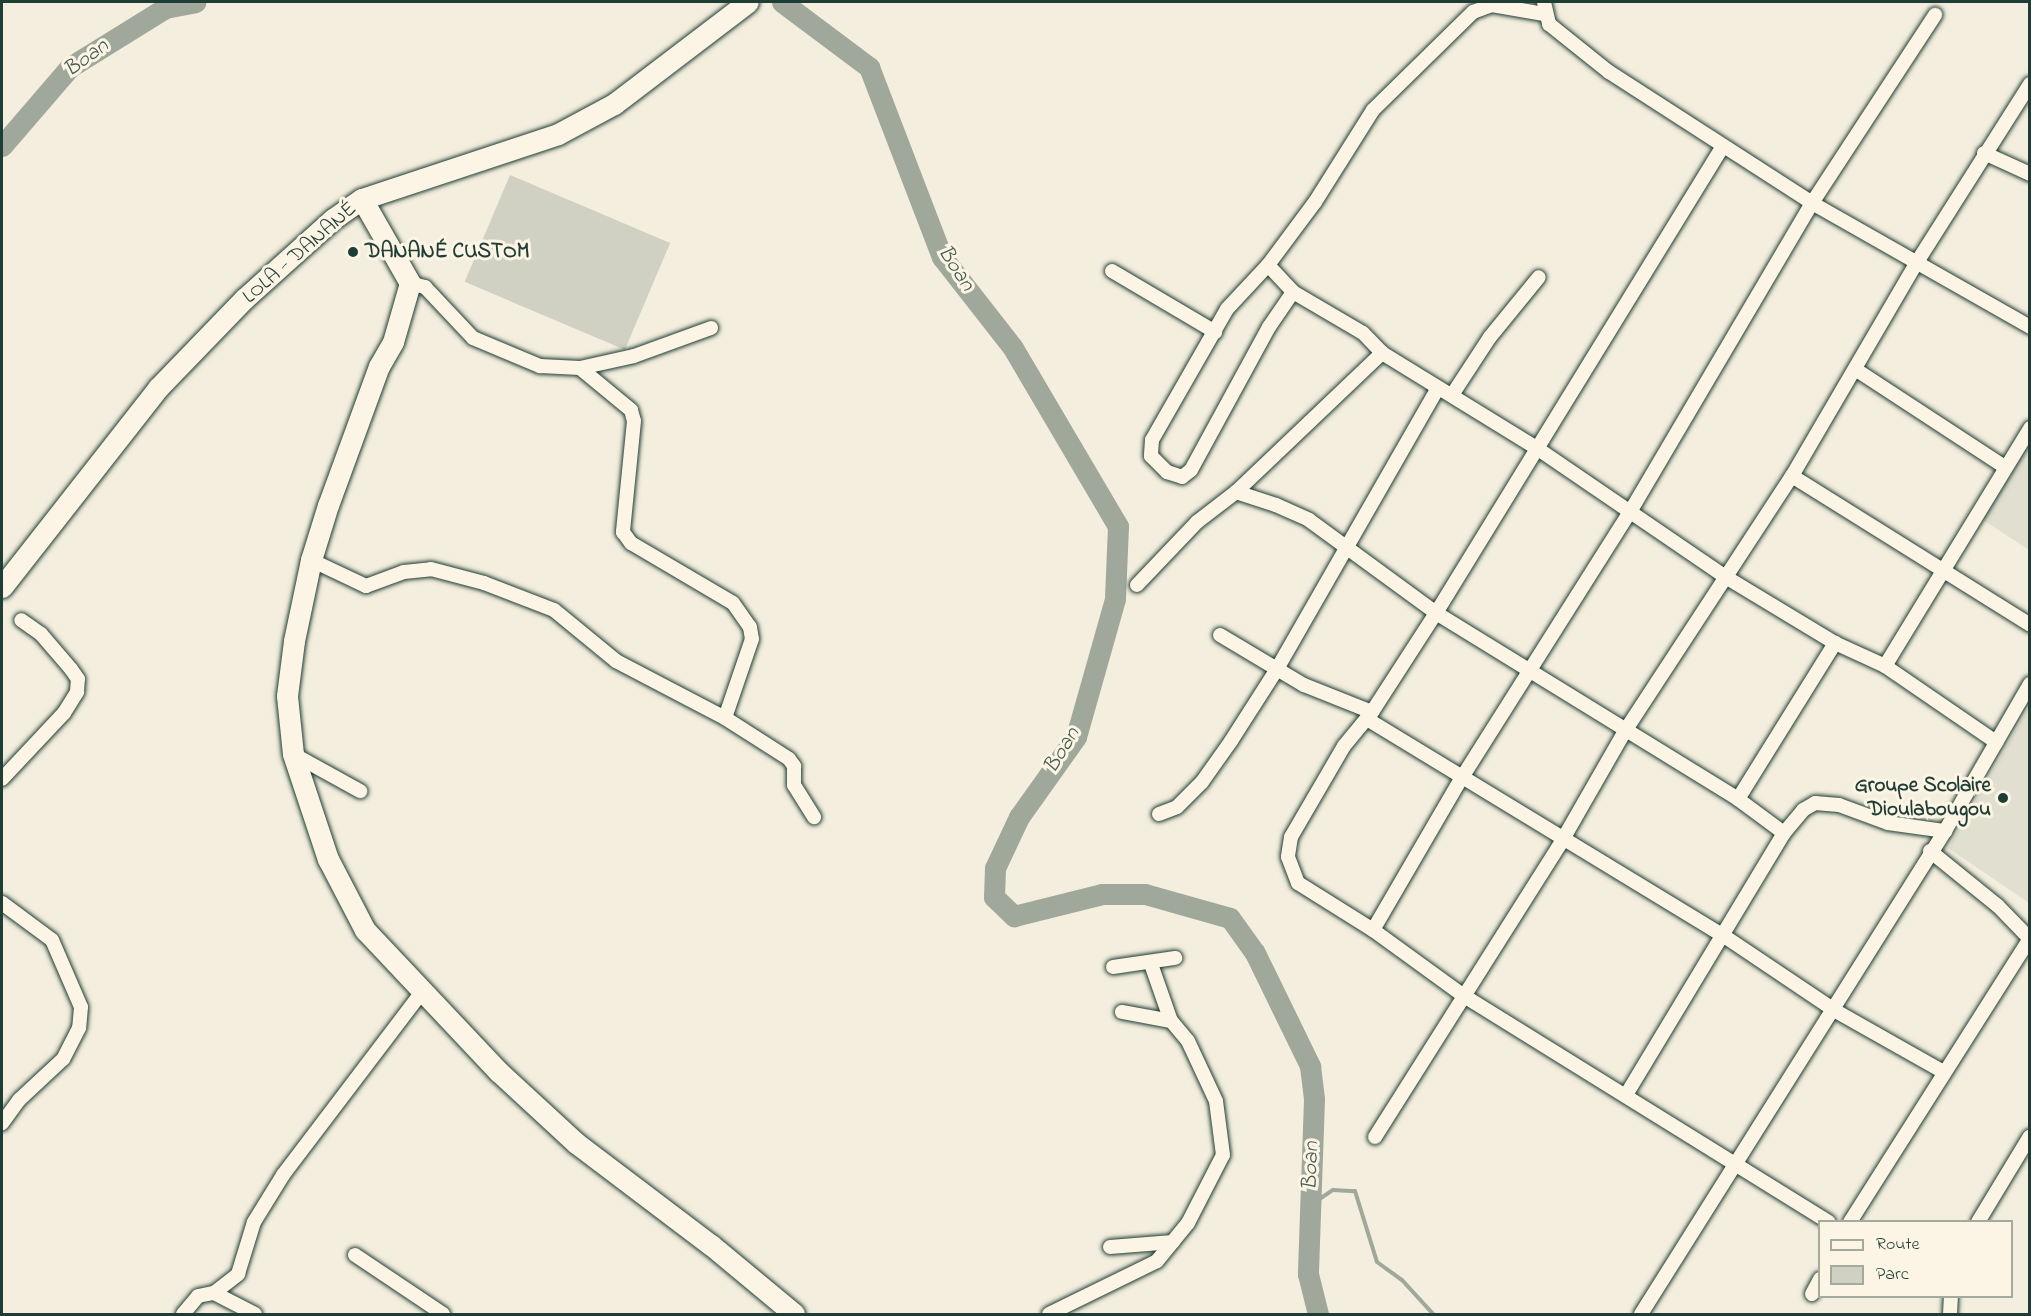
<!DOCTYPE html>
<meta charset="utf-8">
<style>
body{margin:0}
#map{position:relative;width:2031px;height:1316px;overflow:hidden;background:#f3eede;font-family:"Indie Flower",sans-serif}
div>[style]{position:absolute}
.built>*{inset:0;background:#e1dfd0}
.green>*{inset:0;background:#d0d1c2;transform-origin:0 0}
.stream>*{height:4px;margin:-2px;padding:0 2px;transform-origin:2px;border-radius:2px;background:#a0a89b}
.river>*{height:21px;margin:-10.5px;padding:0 10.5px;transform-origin:10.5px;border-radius:10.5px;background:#a0a89b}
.roads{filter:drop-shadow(0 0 2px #1f3d34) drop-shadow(0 0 2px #1f3d34)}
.minor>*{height:14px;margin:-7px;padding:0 7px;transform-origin:7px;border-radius:7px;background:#fcf5e5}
.primary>*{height:21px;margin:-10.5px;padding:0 10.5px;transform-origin:10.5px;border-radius:10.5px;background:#fcf5e5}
.dots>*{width:16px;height:16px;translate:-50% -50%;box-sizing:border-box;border:3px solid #fcf5e5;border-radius:50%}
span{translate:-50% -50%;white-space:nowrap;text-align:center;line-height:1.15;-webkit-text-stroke:6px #fcf5e5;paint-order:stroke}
.poi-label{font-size:21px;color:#1f3d34;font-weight:700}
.left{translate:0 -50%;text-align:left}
.right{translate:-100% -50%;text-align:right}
.street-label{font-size:21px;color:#1f3d34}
.water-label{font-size:22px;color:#465d53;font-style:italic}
.frame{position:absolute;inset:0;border:3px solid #1f3d34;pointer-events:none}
.legend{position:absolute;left:1818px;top:1220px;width:195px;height:78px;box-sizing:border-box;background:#fcf5e5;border:2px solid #a4ab9e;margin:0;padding:8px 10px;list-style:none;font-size:18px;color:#1f3d34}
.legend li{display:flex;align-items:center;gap:12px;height:30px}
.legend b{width:30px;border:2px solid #a4ab9e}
</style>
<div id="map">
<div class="built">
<div style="clip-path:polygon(2029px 439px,2029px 550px,1980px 518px)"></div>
<div style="clip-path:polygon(2029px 707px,2029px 903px,1948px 848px)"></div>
</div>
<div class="green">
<div style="left:510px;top:175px;width:174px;height:116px;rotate:23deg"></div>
</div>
<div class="stream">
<div style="left:1309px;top:1206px;width:29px;rotate:-34deg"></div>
<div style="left:1333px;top:1190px;width:22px;rotate:3deg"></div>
<div style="left:1355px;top:1191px;width:74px;rotate:72.8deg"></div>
<div style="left:1377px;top:1262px;width:31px;rotate:36deg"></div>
<div style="left:1402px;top:1280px;width:46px;rotate:47.6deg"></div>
</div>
<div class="river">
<div style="left:782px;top:2px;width:109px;rotate:36.8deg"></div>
<div style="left:869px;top:67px;width:204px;rotate:69deg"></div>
<div style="left:942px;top:257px;width:115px;rotate:52deg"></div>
<div style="left:1013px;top:348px;width:207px;rotate:59.5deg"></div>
<div style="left:1118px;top:526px;width:73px;rotate:92.4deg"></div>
<div style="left:1115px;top:599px;width:143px;rotate:105.8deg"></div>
<div style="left:1076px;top:737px;width:98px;rotate:125.5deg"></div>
<div style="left:1019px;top:817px;width:56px;rotate:115.2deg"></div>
<div style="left:995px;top:868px;width:29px;rotate:92deg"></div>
<div style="left:994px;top:897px;width:28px;rotate:44deg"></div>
<div style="left:1014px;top:916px;width:91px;rotate:-14deg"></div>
<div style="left:1102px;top:894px;width:43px"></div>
<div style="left:1145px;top:894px;width:88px;rotate:15.8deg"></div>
<div style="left:1230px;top:918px;width:43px;rotate:54.5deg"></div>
<div style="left:1255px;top:953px;width:126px;rotate:64deg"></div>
<div style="left:1310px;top:1066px;width:33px;rotate:83deg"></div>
<div style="left:1314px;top:1099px;width:175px;rotate:92deg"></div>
<div style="left:1308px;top:1274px;width:41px;rotate:76deg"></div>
<div style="left:2px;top:146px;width:104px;rotate:-49.3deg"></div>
<div style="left:70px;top:67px;width:112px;rotate:-31.8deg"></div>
<div style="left:165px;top:8px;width:31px;rotate:-11deg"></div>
</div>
<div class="roads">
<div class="minor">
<div style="left:1544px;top:2px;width:23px;rotate:77deg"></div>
<div style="left:1549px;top:24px;width:77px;rotate:38.7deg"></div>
<div style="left:1609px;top:72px;width:242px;rotate:32.8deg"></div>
<div style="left:1812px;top:203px;width:251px;rotate:29.6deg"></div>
<div style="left:1544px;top:14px;width:53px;rotate:-170.2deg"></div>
<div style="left:1492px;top:5px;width:20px;rotate:160deg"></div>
<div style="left:1473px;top:12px;width:140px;rotate:135.6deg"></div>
<div style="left:1373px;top:110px;width:109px;rotate:122.2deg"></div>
<div style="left:1315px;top:202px;width:79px;rotate:126.7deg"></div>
<div style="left:1268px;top:265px;width:37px;rotate:47deg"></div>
<div style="left:1293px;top:292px;width:81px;rotate:30.4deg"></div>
<div style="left:1363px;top:333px;width:28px;rotate:46deg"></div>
<div style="left:1382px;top:353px;width:183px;rotate:31.6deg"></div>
<div style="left:1538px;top:449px;width:225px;rotate:34.3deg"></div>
<div style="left:1724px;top:576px;width:130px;rotate:31.1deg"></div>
<div style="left:1835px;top:643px;width:55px;rotate:24.7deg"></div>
<div style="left:1885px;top:666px;width:135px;rotate:34.4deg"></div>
<div style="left:1723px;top:146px;width:548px;rotate:121.57deg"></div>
<div style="left:1436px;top:613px;width:118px;rotate:122.9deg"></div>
<div style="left:1372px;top:712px;width:44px;rotate:129.5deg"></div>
<div style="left:1344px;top:746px;width:105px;rotate:120.2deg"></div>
<div style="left:1291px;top:837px;width:20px;rotate:99deg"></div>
<div style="left:1288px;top:857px;width:28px;rotate:69deg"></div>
<div style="left:1298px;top:883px;width:89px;rotate:32.1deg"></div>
<div style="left:1373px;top:930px;width:112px;rotate:36deg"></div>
<div style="left:1464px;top:996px;width:429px;rotate:31.8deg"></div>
<div style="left:1984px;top:153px;width:51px;rotate:24.5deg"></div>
<div style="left:1268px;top:265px;width:60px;rotate:133deg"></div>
<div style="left:1227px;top:309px;width:151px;rotate:119.8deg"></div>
<div style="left:1152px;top:440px;width:16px;rotate:94deg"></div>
<div style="left:1151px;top:456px;width:23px;rotate:45deg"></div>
<div style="left:1167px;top:472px;width:16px;rotate:18deg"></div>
<div style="left:1182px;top:477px;width:11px;rotate:-38deg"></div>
<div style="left:1191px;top:470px;width:163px;rotate:-61.4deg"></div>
<div style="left:1269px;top:327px;width:42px;rotate:-55.6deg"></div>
<div style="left:1112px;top:271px;width:120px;rotate:30.6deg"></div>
<div style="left:410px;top:283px;width:16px;rotate:15deg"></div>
<div style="left:425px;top:287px;width:70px;rotate:46.7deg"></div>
<div style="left:473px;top:338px;width:73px;rotate:22.7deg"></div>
<div style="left:540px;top:366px;width:40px;rotate:2.9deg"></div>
<div style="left:580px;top:368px;width:55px;rotate:-12.5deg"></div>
<div style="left:634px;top:356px;width:82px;rotate:-20deg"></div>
<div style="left:580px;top:368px;width:66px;rotate:39.5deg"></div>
<div style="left:631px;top:410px;width:11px;rotate:75deg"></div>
<div style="left:634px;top:421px;width:112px;rotate:95.7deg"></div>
<div style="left:623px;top:532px;width:14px;rotate:54deg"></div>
<div style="left:631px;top:543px;width:118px;rotate:30.5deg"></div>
<div style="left:733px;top:603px;width:29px;rotate:55deg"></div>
<div style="left:750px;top:627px;width:12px;rotate:81deg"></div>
<div style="left:752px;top:639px;width:83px;rotate:108.9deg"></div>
<div style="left:1855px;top:369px;width:179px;rotate:33.2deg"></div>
<div style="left:1452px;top:395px;width:69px;rotate:-56.8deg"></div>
<div style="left:1490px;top:337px;width:77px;rotate:-50.8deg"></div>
<div style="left:1792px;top:476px;width:281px;rotate:32deg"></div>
<div style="left:1236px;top:492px;width:202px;rotate:-43.6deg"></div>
<div style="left:311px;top:560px;width:61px;rotate:25.3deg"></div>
<div style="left:366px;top:586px;width:40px;rotate:-20.2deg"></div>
<div style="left:404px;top:572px;width:27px;rotate:-6deg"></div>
<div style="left:431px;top:569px;width:55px;rotate:14.8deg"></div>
<div style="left:484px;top:583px;width:75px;rotate:21.1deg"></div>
<div style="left:554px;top:610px;width:80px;rotate:39.4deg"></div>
<div style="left:616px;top:661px;width:123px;rotate:27.6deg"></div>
<div style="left:725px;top:718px;width:76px;rotate:32.6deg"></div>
<div style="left:789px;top:759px;width:9px;rotate:54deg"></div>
<div style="left:794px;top:766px;width:19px;rotate:90deg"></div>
<div style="left:794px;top:785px;width:38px;rotate:58deg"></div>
<div style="left:1137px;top:585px;width:87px;rotate:-46.4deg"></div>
<div style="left:1197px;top:522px;width:49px;rotate:-37.6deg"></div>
<div style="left:1236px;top:492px;width:42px;rotate:18deg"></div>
<div style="left:1276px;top:505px;width:36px;rotate:24deg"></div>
<div style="left:1309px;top:520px;width:157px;rotate:36.2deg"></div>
<div style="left:1436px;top:613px;width:355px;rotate:31.6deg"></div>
<div style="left:1738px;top:799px;width:57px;rotate:36.5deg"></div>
<div style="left:1220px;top:635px;width:98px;rotate:30.8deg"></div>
<div style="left:1304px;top:685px;width:73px;rotate:21.7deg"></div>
<div style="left:1885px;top:666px;width:279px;rotate:-58.6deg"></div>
<div style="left:1367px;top:719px;width:418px;rotate:31.3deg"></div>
<div style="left:1724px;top:936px;width:133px;rotate:33.9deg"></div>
<div style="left:1834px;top:1010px;width:124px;rotate:29.5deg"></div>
<div style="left:293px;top:754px;width:77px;rotate:28.9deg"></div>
<div style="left:2px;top:779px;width:91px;rotate:-46.8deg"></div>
<div style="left:64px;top:713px;width:25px;rotate:-58deg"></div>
<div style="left:77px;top:692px;width:13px;rotate:-86deg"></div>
<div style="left:78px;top:679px;width:12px;rotate:-125deg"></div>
<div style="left:71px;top:669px;width:46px;rotate:-130.6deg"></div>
<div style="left:41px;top:634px;width:24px;rotate:-145deg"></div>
<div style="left:1738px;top:799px;width:184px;rotate:-58.1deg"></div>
<div style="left:1159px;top:814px;width:19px;rotate:-21deg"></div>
<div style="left:1177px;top:807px;width:35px;rotate:-45deg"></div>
<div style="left:1202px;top:782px;width:50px;rotate:-54.7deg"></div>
<div style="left:1231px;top:741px;width:85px;rotate:-57.4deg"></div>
<div style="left:1277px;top:669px;width:324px;rotate:-60.2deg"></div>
<div style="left:1930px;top:851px;width:87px;rotate:39deg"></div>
<div style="left:1998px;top:906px;width:43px;rotate:45.9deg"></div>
<div style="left:2px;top:903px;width:62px;rotate:36.5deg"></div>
<div style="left:52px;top:940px;width:73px;rotate:66.6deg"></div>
<div style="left:81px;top:1007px;width:21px;rotate:95deg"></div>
<div style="left:79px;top:1028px;width:35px;rotate:117deg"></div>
<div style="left:63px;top:1059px;width:60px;rotate:137deg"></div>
<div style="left:19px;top:1100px;width:29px;rotate:126deg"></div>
<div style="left:1373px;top:930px;width:175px;rotate:-59.8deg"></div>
<div style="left:1461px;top:779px;width:316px;rotate:-57.7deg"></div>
<div style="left:1630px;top:512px;width:359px;rotate:-59.5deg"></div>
<div style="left:1812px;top:203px;width:225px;rotate:-56.8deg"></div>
<div style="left:1151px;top:964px;width:60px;rotate:70.7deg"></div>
<div style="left:1113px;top:967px;width:63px;rotate:-8.3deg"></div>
<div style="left:1626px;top:1095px;width:306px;rotate:-58.9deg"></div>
<div style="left:1784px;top:833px;width:30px;rotate:-50deg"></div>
<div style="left:1803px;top:810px;width:14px;rotate:-30deg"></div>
<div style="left:1815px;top:803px;width:24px;rotate:5deg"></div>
<div style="left:1839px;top:805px;width:52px;rotate:20.2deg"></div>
<div style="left:1888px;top:823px;width:58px;rotate:8deg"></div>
<div style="left:1375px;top:1137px;width:350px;rotate:-57.7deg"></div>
<div style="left:1562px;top:841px;width:127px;rotate:-60.2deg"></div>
<div style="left:1625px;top:731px;width:305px;rotate:-56.8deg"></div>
<div style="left:1792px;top:476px;width:248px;rotate:-59.7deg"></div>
<div style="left:1917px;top:262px;width:211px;rotate:-57.6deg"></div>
<div style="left:1850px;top:1222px;width:336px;rotate:-57.6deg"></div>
<div style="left:1978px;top:1222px;width:100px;rotate:-58.8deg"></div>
<div style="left:1110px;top:1247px;width:63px;rotate:-4.5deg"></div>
<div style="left:355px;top:1255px;width:106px;rotate:33.8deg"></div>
<div style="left:214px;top:1293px;width:46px;rotate:27.1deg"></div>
<div style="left:1812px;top:1294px;width:17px;rotate:-62deg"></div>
<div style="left:183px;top:1314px;width:23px;rotate:-50deg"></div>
<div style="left:198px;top:1296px;width:16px;rotate:-11deg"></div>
<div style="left:214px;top:1293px;width:31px;rotate:-38deg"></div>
<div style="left:238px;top:1274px;width:54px;rotate:-72.9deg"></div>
<div style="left:254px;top:1222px;width:55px;rotate:-58.3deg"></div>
<div style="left:283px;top:1175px;width:230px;rotate:-52.8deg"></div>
<div style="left:1049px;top:1314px;width:120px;rotate:-26.1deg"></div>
<div style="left:1157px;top:1261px;width:49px;rotate:-50.8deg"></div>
<div style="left:1188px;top:1223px;width:76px;rotate:-62.8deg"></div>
<div style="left:1223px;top:1155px;width:54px;rotate:-97.4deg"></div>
<div style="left:1216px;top:1101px;width:66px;rotate:-115deg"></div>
<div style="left:1188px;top:1041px;width:26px;rotate:-130deg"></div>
<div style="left:1171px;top:1021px;width:50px;rotate:-169.6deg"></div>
<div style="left:1641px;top:1314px;width:571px;rotate:-57.81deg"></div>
<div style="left:1945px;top:831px;width:170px;rotate:-60deg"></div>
<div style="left:1950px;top:1314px;width:18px;rotate:-87deg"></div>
</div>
<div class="primary">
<div style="left:362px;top:199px;width:97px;rotate:60.3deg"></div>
<div style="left:410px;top:283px;width:61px;rotate:106.1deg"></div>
<div style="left:393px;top:342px;width:28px;rotate:120deg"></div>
<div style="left:379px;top:366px;width:148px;rotate:110.1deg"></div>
<div style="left:328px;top:505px;width:58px;rotate:107.2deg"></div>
<div style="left:311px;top:560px;width:83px;rotate:101.9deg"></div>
<div style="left:294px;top:641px;width:55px;rotate:97.3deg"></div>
<div style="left:287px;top:696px;width:58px;rotate:84.1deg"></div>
<div style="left:293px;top:754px;width:111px;rotate:71.6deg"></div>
<div style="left:328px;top:859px;width:80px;rotate:62.5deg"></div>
<div style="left:365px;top:930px;width:195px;rotate:46.7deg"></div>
<div style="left:499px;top:1072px;width:105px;rotate:42.7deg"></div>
<div style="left:576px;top:1143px;width:169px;rotate:37.1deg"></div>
<div style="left:711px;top:1245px;width:108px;rotate:39.7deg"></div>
<div style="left:2px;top:587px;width:253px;rotate:-51.9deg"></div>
<div style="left:158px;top:388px;width:124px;rotate:-46deg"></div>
<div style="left:244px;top:299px;width:120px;rotate:-42deg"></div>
<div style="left:333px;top:219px;width:35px;rotate:-35deg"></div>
<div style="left:362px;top:199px;width:206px;rotate:-18.3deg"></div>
<div style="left:558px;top:134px;width:64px;rotate:-28.2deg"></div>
<div style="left:614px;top:104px;width:168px;rotate:-37.3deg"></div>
</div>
</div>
<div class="dots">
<div style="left:353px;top:252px;background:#1f3d34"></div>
<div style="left:2003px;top:798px;background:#1f3d34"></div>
</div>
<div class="poi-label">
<span class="left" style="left:365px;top:252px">DANANÉ CUSTOM</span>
<span class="right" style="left:1991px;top:798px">Groupe Scolaire<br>Dioulabougou</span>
</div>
<div class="street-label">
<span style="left:300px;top:253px;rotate:-41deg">LOLA - DANANÉ</span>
</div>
<div class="water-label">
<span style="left:87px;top:59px;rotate:-36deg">Boan</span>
<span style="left:955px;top:269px;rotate:57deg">Boan</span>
<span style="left:1063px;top:751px;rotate:-59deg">Boan</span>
<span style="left:1312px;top:1166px;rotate:-88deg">Boan</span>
</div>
<div class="frame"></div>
<ul class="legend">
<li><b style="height:8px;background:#fcf5e5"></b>Route</li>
<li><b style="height:16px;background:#d0d1c2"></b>Parc</li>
</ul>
</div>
